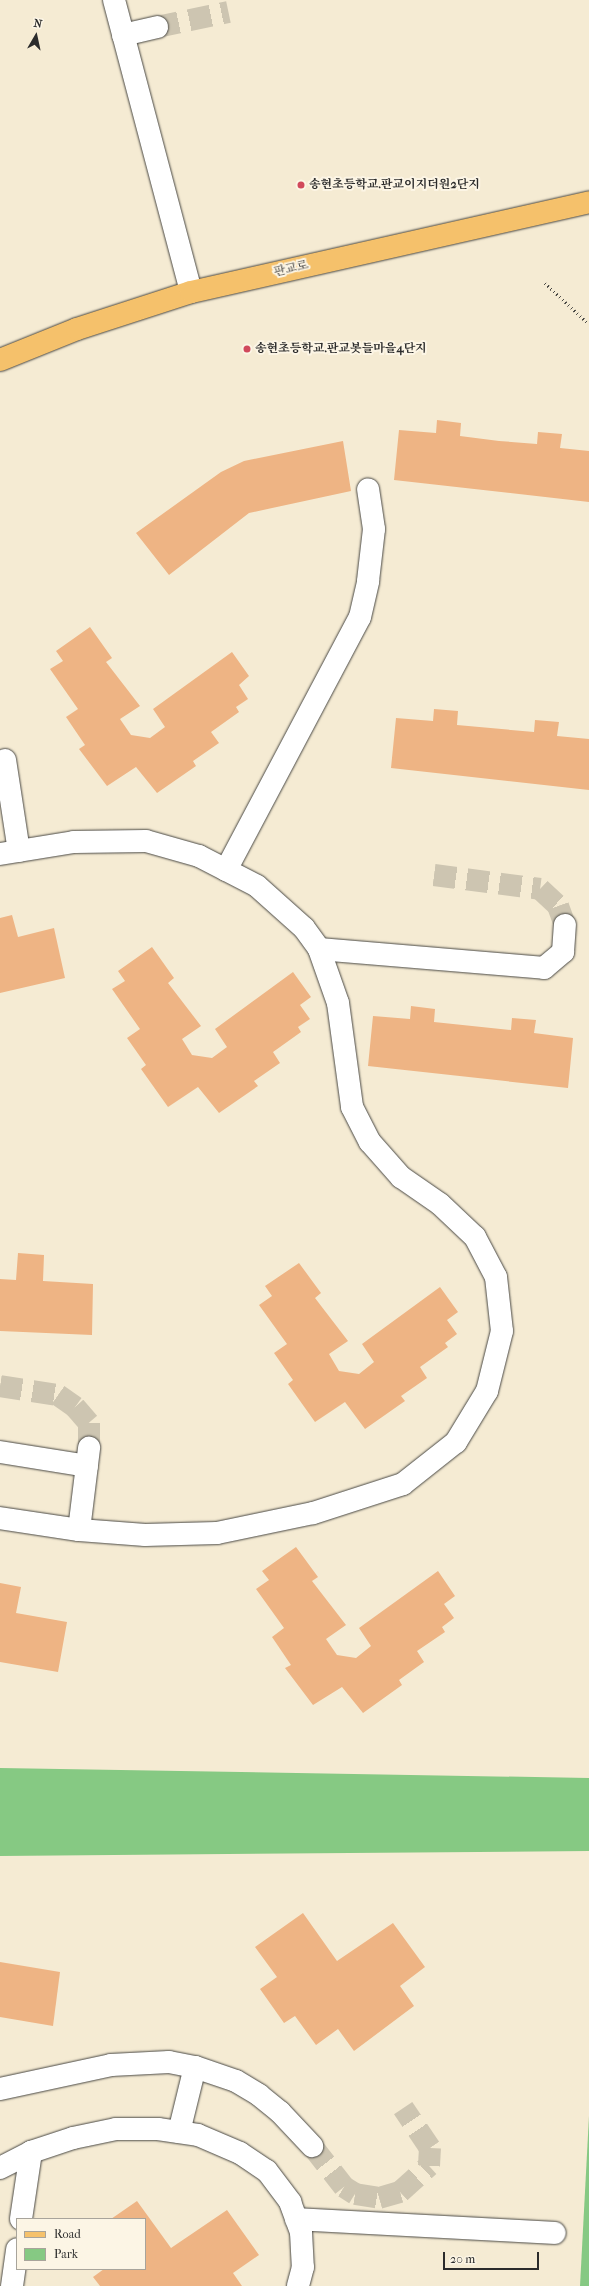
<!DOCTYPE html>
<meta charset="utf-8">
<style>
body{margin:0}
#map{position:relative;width:589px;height:2286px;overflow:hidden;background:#f5ebd3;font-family:"IM FELL French Canon","Noto Serif KR",serif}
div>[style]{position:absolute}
.green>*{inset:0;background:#86c983}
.building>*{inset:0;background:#eeb484}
.minor-tunnel>*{height:22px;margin-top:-11px;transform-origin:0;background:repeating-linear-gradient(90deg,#cdc5b1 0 22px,transparent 0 33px)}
.path>*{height:2.5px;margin-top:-1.25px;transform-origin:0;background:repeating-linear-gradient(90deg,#494844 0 1px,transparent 0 4px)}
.roads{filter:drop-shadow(0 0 1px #494844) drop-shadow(0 0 1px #494844)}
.minor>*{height:22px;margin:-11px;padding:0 11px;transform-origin:11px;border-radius:11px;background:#fff}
.major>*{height:22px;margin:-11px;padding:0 11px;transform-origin:11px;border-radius:11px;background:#f5c16b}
.dots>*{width:11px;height:11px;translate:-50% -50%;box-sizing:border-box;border:2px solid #fcf5e5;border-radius:50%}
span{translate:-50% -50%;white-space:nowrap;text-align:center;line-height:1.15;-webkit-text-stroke:4px #fcf5e5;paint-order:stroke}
.poi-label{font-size:12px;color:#2b2b2b;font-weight:700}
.left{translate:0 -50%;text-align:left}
.street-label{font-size:12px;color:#2b2b2b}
.legend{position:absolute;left:16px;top:2218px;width:130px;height:52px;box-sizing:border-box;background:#fcf5e5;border:1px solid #a8a49b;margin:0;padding:5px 7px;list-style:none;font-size:12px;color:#2b2b2b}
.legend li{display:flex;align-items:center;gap:8px;height:20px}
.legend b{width:20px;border:1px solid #a8a49b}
.north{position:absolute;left:16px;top:16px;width:40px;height:40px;-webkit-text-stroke:3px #fcf5e5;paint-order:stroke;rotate:9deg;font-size:11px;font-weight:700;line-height:16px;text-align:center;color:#2b2b2b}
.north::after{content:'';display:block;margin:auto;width:14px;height:18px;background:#2b2b2b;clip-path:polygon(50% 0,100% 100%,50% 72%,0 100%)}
.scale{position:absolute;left:443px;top:2252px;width:96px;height:18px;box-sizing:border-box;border:2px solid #2b2b2b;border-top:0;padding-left:5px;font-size:12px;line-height:14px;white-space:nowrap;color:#2b2b2b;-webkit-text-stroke:3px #fcf5e5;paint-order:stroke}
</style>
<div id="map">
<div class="green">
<div style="clip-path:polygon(0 1768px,589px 1778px,589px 1851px,0 1856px)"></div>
<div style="clip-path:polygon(589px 2116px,589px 2286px,580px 2286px)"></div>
</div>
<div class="building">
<div style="clip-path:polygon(437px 420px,461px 423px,460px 436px,499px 441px,537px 444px,538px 432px,562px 434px,560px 448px,589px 451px,589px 502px,394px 480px,399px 430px,436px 433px)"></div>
<div style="clip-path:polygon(343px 441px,351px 491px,249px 513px,169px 575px,136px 533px,221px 472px,244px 461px)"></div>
<div style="clip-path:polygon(90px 627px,112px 658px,106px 662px,140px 706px,120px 719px,131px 735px,150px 738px,165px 727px,153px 709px,232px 652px,249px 676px,239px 685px,248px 699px,236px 707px,239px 712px,211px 732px,219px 743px,193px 761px,196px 766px,157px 793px,136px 767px,107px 786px,79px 749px,85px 745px,66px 717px,78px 709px,50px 669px,63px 661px,56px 651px)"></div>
<div style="clip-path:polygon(434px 709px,458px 711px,457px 725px,534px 732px,535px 720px,559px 722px,557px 736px,589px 739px,589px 790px,391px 768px,396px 718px,433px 721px)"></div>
<div style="clip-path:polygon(12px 915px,18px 937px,54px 928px,65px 978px,0 993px,0 918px)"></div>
<div style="clip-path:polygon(152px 947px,174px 978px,168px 983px,201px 1026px,182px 1039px,192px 1055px,212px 1058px,227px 1047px,215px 1029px,293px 972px,311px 997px,300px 1005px,310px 1019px,298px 1027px,301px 1032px,273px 1052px,280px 1063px,254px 1081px,258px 1086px,219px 1113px,198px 1087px,168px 1107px,141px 1069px,146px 1065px,127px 1038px,140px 1029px,112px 989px,125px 981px,118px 971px)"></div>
<div style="clip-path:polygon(411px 1006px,435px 1009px,434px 1022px,511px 1030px,512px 1018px,536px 1020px,534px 1033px,573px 1038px,568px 1088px,368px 1066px,373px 1016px,410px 1019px)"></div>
<div style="clip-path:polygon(18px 1253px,44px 1255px,43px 1281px,93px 1284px,92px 1335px,0 1331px,0 1279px,16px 1280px)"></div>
<div style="clip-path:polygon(299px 1263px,321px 1293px,315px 1298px,348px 1341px,329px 1354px,339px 1371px,359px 1374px,374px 1362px,362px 1344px,440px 1287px,458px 1312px,447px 1320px,457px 1334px,445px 1343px,448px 1347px,420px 1367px,427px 1378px,401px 1396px,405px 1401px,365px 1429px,345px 1402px,315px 1422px,288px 1384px,293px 1380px,274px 1353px,287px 1344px,259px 1305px,272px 1296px,265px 1286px)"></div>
<div style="clip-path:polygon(296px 1547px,318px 1577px,312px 1581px,346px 1625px,326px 1639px,337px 1655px,356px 1658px,371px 1646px,359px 1628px,438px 1571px,455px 1596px,444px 1604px,454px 1618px,442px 1627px,445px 1632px,417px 1651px,424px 1662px,399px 1680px,402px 1685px,363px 1713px,342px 1687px,313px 1705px,285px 1668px,291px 1665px,272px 1637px,284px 1628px,256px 1589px,269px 1580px,262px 1571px)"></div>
<div style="clip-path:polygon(0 1583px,21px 1587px,16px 1613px,67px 1622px,58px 1672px,0 1662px)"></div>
<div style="clip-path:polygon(303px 1913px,337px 1961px,393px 1923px,425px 1967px,400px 1986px,414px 2006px,354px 2051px,338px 2029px,316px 2045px,295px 2016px,284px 2023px,260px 1989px,277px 1977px,255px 1947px)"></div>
<div style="clip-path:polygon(0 1962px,60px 1972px,53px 2026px,0 2017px)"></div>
<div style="clip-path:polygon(137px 2201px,171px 2248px,227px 2210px,259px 2255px,233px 2273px,242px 2286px,100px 2286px,93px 2277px,104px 2269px,145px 2269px,145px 2219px,111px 2219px)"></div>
</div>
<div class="minor-tunnel">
<div style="left:157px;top:27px;width:73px;rotate:-11.9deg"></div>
<div style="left:434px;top:875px;width:107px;rotate:7.5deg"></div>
<div style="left:540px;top:889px;width:25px;rotate:43deg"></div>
<div style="left:558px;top:906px;width:20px;rotate:70deg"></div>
<div style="left:0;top:1386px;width:59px;rotate:8.8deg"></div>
<div style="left:58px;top:1395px;width:21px;rotate:35deg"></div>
<div style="left:75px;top:1407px;width:21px;rotate:49deg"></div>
<div style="left:89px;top:1423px;width:25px;rotate:90deg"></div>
<div style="left:312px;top:2146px;width:52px;rotate:52deg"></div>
<div style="left:344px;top:2187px;width:13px;rotate:32deg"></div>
<div style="left:355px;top:2194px;width:24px;rotate:9deg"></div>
<div style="left:379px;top:2198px;width:22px;rotate:-16deg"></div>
<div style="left:400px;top:2192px;width:39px;rotate:-42deg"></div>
<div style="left:429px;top:2166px;width:18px;rotate:-87deg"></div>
<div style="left:430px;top:2148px;width:48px;rotate:-124deg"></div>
</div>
<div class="path">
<div style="left:545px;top:283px;width:60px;rotate:43deg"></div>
</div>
<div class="roads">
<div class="minor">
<div style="left:114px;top:0;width:302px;rotate:75.2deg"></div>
<div style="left:123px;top:35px;width:35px;rotate:-13deg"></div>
<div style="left:5px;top:760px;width:92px;rotate:81.3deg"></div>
<div style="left:0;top:854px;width:75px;rotate:-9.2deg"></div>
<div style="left:74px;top:842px;width:72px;rotate:-0.8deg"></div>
<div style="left:146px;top:841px;width:55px;rotate:15.8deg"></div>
<div style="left:199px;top:856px;width:65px;rotate:27.3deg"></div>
<div style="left:257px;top:886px;width:63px;rotate:41.8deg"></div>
<div style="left:304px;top:928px;width:26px;rotate:54deg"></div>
<div style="left:319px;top:949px;width:57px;rotate:70.6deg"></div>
<div style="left:338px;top:1003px;width:105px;rotate:82.3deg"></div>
<div style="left:352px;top:1107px;width:39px;rotate:63deg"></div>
<div style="left:370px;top:1142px;width:47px;rotate:48.5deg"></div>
<div style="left:401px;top:1177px;width:47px;rotate:34.7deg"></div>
<div style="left:440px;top:1204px;width:48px;rotate:43.3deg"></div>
<div style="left:475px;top:1237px;width:45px;rotate:62.3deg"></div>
<div style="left:496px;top:1277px;width:54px;rotate:83.7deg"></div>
<div style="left:502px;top:1331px;width:62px;rotate:104deg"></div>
<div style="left:487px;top:1391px;width:60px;rotate:121.3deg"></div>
<div style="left:456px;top:1442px;width:68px;rotate:141.6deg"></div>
<div style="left:403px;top:1484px;width:95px;rotate:162.1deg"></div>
<div style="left:313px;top:1513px;width:98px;rotate:168.2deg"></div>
<div style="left:217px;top:1533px;width:72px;rotate:178.4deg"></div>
<div style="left:145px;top:1535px;width:66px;rotate:-175.7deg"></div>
<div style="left:79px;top:1530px;width:80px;rotate:-171.4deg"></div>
<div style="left:226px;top:870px;width:286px;rotate:-62.1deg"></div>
<div style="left:360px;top:617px;width:37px;rotate:-77deg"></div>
<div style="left:368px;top:581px;width:52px;rotate:-83.4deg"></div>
<div style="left:374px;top:529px;width:40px;rotate:-98.5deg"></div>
<div style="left:319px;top:949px;width:226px;rotate:4.8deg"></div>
<div style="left:544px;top:968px;width:25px;rotate:-40deg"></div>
<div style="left:563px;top:952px;width:27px;rotate:-86deg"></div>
<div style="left:0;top:1452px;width:88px;rotate:9.1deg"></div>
<div style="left:79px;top:1530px;width:83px;rotate:-83deg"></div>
<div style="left:0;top:2089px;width:114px;rotate:-12.2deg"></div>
<div style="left:111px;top:2065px;width:58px;rotate:-3deg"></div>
<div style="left:169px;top:2062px;width:26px;rotate:11deg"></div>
<div style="left:179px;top:2132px;width:67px;rotate:-76.2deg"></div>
<div style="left:195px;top:2067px;width:43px;rotate:18.9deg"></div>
<div style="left:236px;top:2081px;width:27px;rotate:31deg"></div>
<div style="left:259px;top:2095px;width:27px;rotate:39deg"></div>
<div style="left:280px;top:2112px;width:47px;rotate:46.7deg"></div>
<div style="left:0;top:2168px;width:35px;rotate:-27deg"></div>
<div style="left:31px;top:2152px;width:44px;rotate:-18.4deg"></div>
<div style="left:73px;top:2138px;width:44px;rotate:-11.8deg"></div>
<div style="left:116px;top:2129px;width:42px"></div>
<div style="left:158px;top:2129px;width:40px;rotate:8.5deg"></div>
<div style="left:198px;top:2135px;width:46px;rotate:23.2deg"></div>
<div style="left:240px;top:2153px;width:32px;rotate:34deg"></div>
<div style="left:267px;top:2171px;width:39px;rotate:53deg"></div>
<div style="left:290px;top:2202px;width:32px;rotate:70deg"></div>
<div style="left:301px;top:2232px;width:35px;rotate:87deg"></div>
<div style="left:303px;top:2267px;width:20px;rotate:105deg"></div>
<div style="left:21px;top:2219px;width:68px;rotate:-81.5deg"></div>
<div style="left:296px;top:2219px;width:259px;rotate:3.1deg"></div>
<div style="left:12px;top:2286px;width:37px;rotate:-82deg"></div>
</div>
<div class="major">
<div style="left:0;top:360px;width:83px;rotate:-21.9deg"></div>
<div style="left:77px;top:329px;width:120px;rotate:-18deg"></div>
<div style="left:191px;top:292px;width:408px;rotate:-12.7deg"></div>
</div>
</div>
<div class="dots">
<div style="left:301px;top:185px;background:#d1495b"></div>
<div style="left:247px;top:349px;background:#d1495b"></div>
</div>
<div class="poi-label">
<span class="left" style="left:309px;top:185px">송현초등학교.판교이지더원2단지</span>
<span class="left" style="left:255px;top:349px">송현초등학교.판교봇들마을4단지</span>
</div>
<div class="street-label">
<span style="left:291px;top:269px;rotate:-13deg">판교로</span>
</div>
<ul class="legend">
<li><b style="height:5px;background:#f5c16b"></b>Road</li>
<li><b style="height:11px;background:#86c983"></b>Park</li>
</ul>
<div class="north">N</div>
<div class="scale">20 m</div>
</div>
